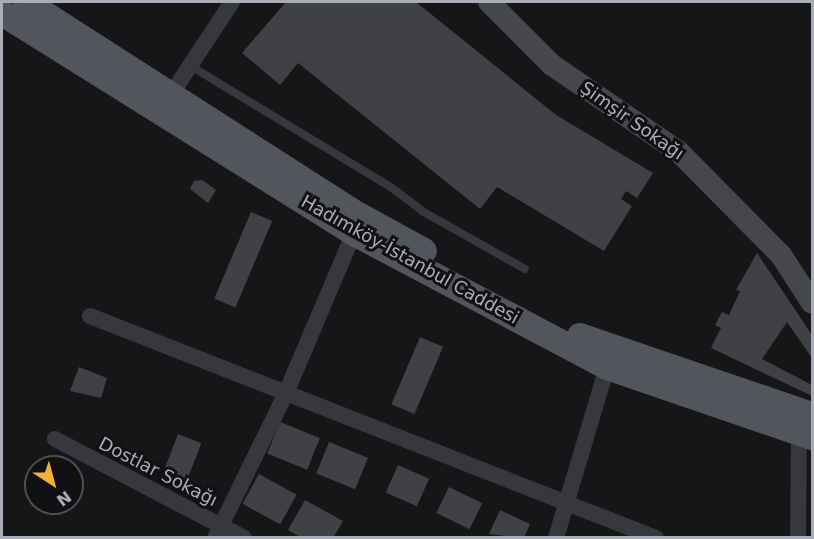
<!DOCTYPE html>
<meta charset="utf-8">
<style>
body{margin:0}
#map{position:relative;width:814px;height:539px;overflow:hidden;background:#161618;font-family:"DejaVu Sans",sans-serif}
div>[style]{position:absolute}
.building>*{inset:0;background:#404145;transform-origin:0 0}
.lane>*{height:8px;margin:-4px;padding:0 4px;transform-origin:4px;border-radius:4px;background:#37383d}
.street>*{height:16px;margin:-8px;padding:0 8px;transform-origin:8px;border-radius:8px;background:#37383d}
.secondary>*{height:22px;margin:-11px;padding:0 11px;transform-origin:11px;border-radius:11px;background:#45474d}
.primary>*{height:26px;margin:-13px;padding:0 13px;transform-origin:13px;border-radius:13px;background:#53555c}
span{translate:-50% -50%;white-space:nowrap;text-align:center;line-height:1.15;-webkit-text-stroke:6px #111113;paint-order:stroke}
.street-label{font-size:18px;color:#a8adb8}
.frame{position:absolute;inset:0;border:3px solid #a8adb8;pointer-events:none}
.north{position:absolute;left:24px;top:455px;width:60px;height:60px;box-sizing:border-box;background:#111113;border:2px solid #4d4f55;border-radius:50%;rotate:144deg;font-size:16px;font-weight:700;line-height:24px;text-align:center;color:#a8adb8}
.north::after{content:'';display:block;margin:auto;width:21px;height:27px;background:#f2b134;clip-path:polygon(50% 0,100% 100%,50% 72%,0 100%)}
</style>
<div id="map">
<div class="building">
<div style="clip-path:polygon(286px 2px,416px 2px,556px 115px,653px 173px,637px 198px,626px 191px,621px 199px,632px 206px,604px 251px,497px 187px,480px 209px,298px 63px,280px 85px,242px 53px)"></div>
<div style="clip-path:polygon(202px 180px,216px 190px,208px 203px,190px 189px,194px 181px)"></div>
<div style="left:251px;top:212px;width:23px;height:94px;rotate:23deg"></div>
<div style="clip-path:polygon(757px 253px,812px 335px,812px 358px,787px 322px,762px 359px,812px 385px,812px 396px,711px 348px,721px 328px,715px 325px,722px 312px,729px 315px,740px 291px,736px 290px)"></div>
<div style="left:420px;top:337px;width:25px;height:73px;rotate:23deg"></div>
<div style="clip-path:polygon(79px 367px,107px 378px,101px 398px,70px 391px)"></div>
<div style="left:280px;top:422px;width:43px;height:34px;rotate:22deg"></div>
<div style="left:178px;top:434px;width:25px;height:39px;rotate:21deg"></div>
<div style="left:329px;top:442px;width:42px;height:34px;rotate:22deg"></div>
<div style="left:398px;top:465px;width:34px;height:30px;rotate:24deg"></div>
<div style="left:259px;top:474px;width:43px;height:34px;rotate:29deg"></div>
<div style="left:449px;top:487px;width:37px;height:29px;rotate:26deg"></div>
<div style="clip-path:polygon(305px 500px,343px 521px,333px 538px,302px 538px,288px 530px)"></div>
<div style="clip-path:polygon(500px 510px,530px 524px,524px 538px,489px 534px)"></div>
</div>
<div class="lane">
<div style="left:189px;top:65px;width:237px;rotate:31.2deg"></div>
<div style="left:392px;top:188px;width:38px;rotate:37deg"></div>
<div style="left:422px;top:211px;width:118px;rotate:29.4deg"></div>
</div>
<div class="street">
<div style="left:172px;top:93px;width:109px;rotate:-56.6deg"></div>
<div style="left:90px;top:316px;width:608px;rotate:21.42deg"></div>
<div style="left:55px;top:439px;width:213px;rotate:27.6deg"></div>
<div style="left:215px;top:538px;width:161px;rotate:-63.9deg"></div>
<div style="left:286px;top:393px;width:174px;rotate:-67deg"></div>
<div style="left:556px;top:538px;width:178px;rotate:-73.4deg"></div>
<div style="left:798px;top:538px;width:105px;rotate:-89.5deg"></div>
</div>
<div class="secondary">
<div style="left:489px;top:2px;width:89px;rotate:45deg"></div>
<div style="left:552px;top:65px;width:154px;rotate:34.4deg"></div>
<div style="left:679px;top:152px;width:145px;rotate:45.3deg"></div>
<div style="left:781px;top:255px;width:57px;rotate:57.1deg"></div>
</div>
<div class="primary">
<div style="left:26px;top:2px;width:386px;rotate:32.7deg"></div>
<div style="left:351px;top:211px;width:83px;rotate:28.7deg"></div>
<div style="left:2px;top:13px;width:415px;rotate:32deg"></div>
<div style="left:354px;top:233px;width:286px;rotate:27.9deg"></div>
<div style="left:607px;top:367px;width:217px;rotate:18.9deg"></div>
<div style="left:580px;top:336px;width:245px;rotate:18.8deg"></div>
</div>
<div class="street-label">
<span style="left:632px;top:121px;rotate:35deg">Şimşir Sokağı</span>
<span style="left:410px;top:260px;rotate:29deg">Hadımköy-İstanbul Caddesi</span>
<span style="left:158px;top:472px;rotate:27deg">Dostlar Sokağı</span>
</div>
<div class="frame"></div>
<div class="north">N</div>
</div>
